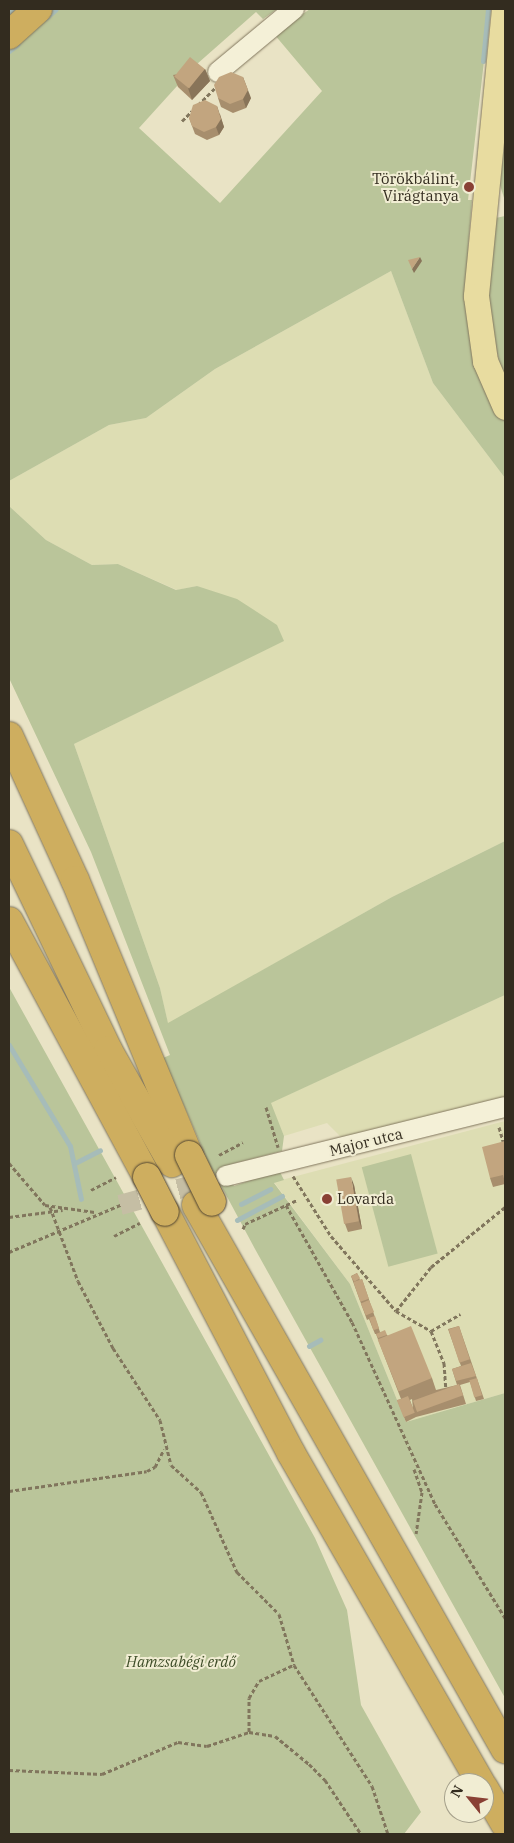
<!DOCTYPE html>
<meta charset="utf-8">
<style>
body{margin:0}
#map{position:relative;width:514px;height:1843px;overflow:hidden;background:#e9e3c5;font-family:"IBM Plex Serif",serif}
div>[style]{position:absolute}
.farmland>*{inset:0;background:#ddddb3}
.green>*{inset:0;background:#bac59a;transform-origin:0 0}
.stream>*{height:5px;margin:-2.5px;padding:0 2.5px;transform-origin:2.5px;border-radius:2.5px;background:#a6bcb9}
.minor-tunnel>*{height:20px;margin-top:-10px;transform-origin:0;background:repeating-linear-gradient(90deg,#c5bea4 0 20px,transparent 0 30px)}
.path>*{height:3px;margin-top:-1.5px;transform-origin:0;background:repeating-linear-gradient(90deg,#81765d 0 4px,transparent 0 6.5px)}
.roads{filter:drop-shadow(0 0 1px #81765d) drop-shadow(0 0 1px #81765d)}
.minor>*{height:20px;margin:-10px;padding:0 10px;transform-origin:10px;border-radius:10px;background:#f4f0d7}
.major>*{height:25px;margin:-12.5px;padding:0 12.5px;transform-origin:12.5px;border-radius:12.5px;background:#e8dca0}
.highway>*{height:28px;margin:-14px;padding:0 14px;transform-origin:14px;border-radius:14px;background:#ceae5f}
.bridges{filter:drop-shadow(0 0 1px #504431) drop-shadow(0 0 1px #504431)}
.highway-bridge>*{height:28px;margin:-14px;padding:0 14px;transform-origin:14px;border-radius:14px;background:#ceae5f}
.wall>*{inset:0;background:#a78e6d}
.shaded-wall>*{inset:0;background:#887459}
.building>*{inset:0;background:#c2a57f;transform-origin:0 0}
.dots>*{width:14px;height:14px;translate:-50% -50%;box-sizing:border-box;border:2px solid #f1edd3;border-radius:50%}
span{translate:-50% -50%;white-space:nowrap;text-align:center;line-height:1.15;-webkit-text-stroke:4px #f1edd3;paint-order:stroke}
.poi-label{font-size:15px;color:#332c1f}
.right{translate:-100% -50%;text-align:right}
.left{translate:0 -50%;text-align:left}
.street-label{font-size:15px;color:#332c1f}
.park-label{font-size:15px;color:#3e4d28;font-style:italic}
.frame{position:absolute;inset:0;border:10px solid #332c1f;pointer-events:none}
.north{position:absolute;left:444px;top:1773px;width:50px;height:50px;box-sizing:border-box;background:#f1edd3;border:1px solid #a5a08b;border-radius:50%;rotate:299deg;font-size:14px;font-weight:700;line-height:20px;text-align:center;color:#332c1f}
.north::after{content:'';display:block;margin:auto;width:18px;height:22px;background:#894034;clip-path:polygon(50% 0,100% 100%,50% 72%,0 100%)}
</style>
<div id="map">
<div class="farmland">
<div style="clip-path:polygon(391px 271px,433px 383px,505px 478px,505px 841px,392px 897px,168px 1024px,160px 988px,74px 744px,283px 641px,197px 586px,177px 590px,118px 564px,92px 565px,46px 540px,9px 506px,9px 481px,109px 425px,146px 418px,215px 369px)"></div>
<div style="clip-path:polygon(505px 995px,505px 1097px,342px 1138px,327px 1123px,284px 1136px,270px 1103px)"></div>
<div style="clip-path:polygon(505px 1121px,505px 1393px,406px 1422px,350px 1284px,274px 1182px)"></div>
</div>
<div class="green">
<div style="clip-path:polygon(9px 9px,277px 9px,263px 19px,256px 12px,197px 64px,139px 128px,220px 203px,322px 91px,274px 34px,310px 9px,490px 9px,468px 200px,472px 200px,468px 250px,484px 380px,505px 421px,505px 478px,433px 383px,391px 271px,215px 369px,146px 418px,109px 425px,9px 481px)"></div>
<div style="clip-path:polygon(505px 136px,505px 201px,500px 185px)"></div>
<div style="clip-path:polygon(505px 216px,505px 386px,487px 311px,491px 219px)"></div>
<div style="clip-path:polygon(9px 506px,46px 540px,92px 565px,118px 564px,176px 590px,197px 586px,237px 599px,277px 625px,284px 641px,74px 744px,160px 988px,168px 1023px,392px 897px,505px 841px,505px 995px,271px 1103px,284px 1136px,282px 1151px,224px 1166px,234px 1186px,279px 1170px,284px 1180px,274px 1183px,350px 1284px,406px 1422px,505px 1393px,505px 1698px,255px 1249px,209px 1163px,163px 1058px,170px 1055px,91px 852px,9px 678px)"></div>
<div style="clip-path:polygon(9px 987px,315px 1538px,347px 1610px,361px 1705px,421px 1812px,404px 1834px,9px 1834px)"></div>
<div style="left:411px;top:1154px;width:103px;height:51px;rotate:75deg"></div>
</div>
<div class="stream">
<div style="left:9px;top:13px;width:6px;rotate:-45deg"></div>
<div style="left:46px;top:18px;width:13px;rotate:-42deg"></div>
<div style="left:9px;top:51px;width:11px;rotate:-38deg"></div>
<div style="left:483px;top:61px;width:52px;rotate:-84.5deg"></div>
<div style="left:9px;top:1045px;width:118px;rotate:58.9deg"></div>
<div style="left:70px;top:1146px;width:54px;rotate:78.3deg"></div>
<div style="left:75px;top:1163px;width:28px;rotate:-27deg"></div>
<div style="left:241px;top:1204px;width:33px;rotate:-27deg"></div>
<div style="left:237px;top:1220px;width:51px;rotate:-28.1deg"></div>
<div style="left:309px;top:1346px;width:13px;rotate:-29deg"></div>
</div>
<div class="minor-tunnel">
<div style="left:120px;top:1205px;width:98px;rotate:-15.3deg"></div>
</div>
<div class="path">
<div style="left:198px;top:105px;width:24px;rotate:-45deg"></div>
<div style="left:182px;top:121px;width:14px;rotate:-45deg"></div>
<div style="left:266px;top:1107px;width:42px;rotate:73.3deg"></div>
<div style="left:499px;top:1127px;width:19px;rotate:74deg"></div>
<div style="left:219px;top:1155px;width:27px;rotate:-28deg"></div>
<div style="left:9px;top:1163px;width:55px;rotate:49.4deg"></div>
<div style="left:45px;top:1205px;width:50px;rotate:8deg"></div>
<div style="left:293px;top:1176px;width:71px;rotate:57.7deg"></div>
<div style="left:331px;top:1236px;width:99px;rotate:49.1deg"></div>
<div style="left:396px;top:1311px;width:40px;rotate:29.7deg"></div>
<div style="left:431px;top:1331px;width:35px;rotate:68deg"></div>
<div style="left:444px;top:1363px;width:27px;rotate:86deg"></div>
<div style="left:91px;top:1190px;width:28px;rotate:-27deg"></div>
<div style="left:286px;top:1205px;width:134px;rotate:60.6deg"></div>
<div style="left:352px;top:1322px;width:200px;rotate:65.5deg"></div>
<div style="left:435px;top:1504px;width:134px;rotate:58.4deg"></div>
<div style="left:50px;top:1207px;width:79px;rotate:69.3deg"></div>
<div style="left:78px;top:1281px;width:76px;rotate:62.4deg"></div>
<div style="left:113px;top:1348px;width:86px;rotate:56.9deg"></div>
<div style="left:160px;top:1420px;width:46px;rotate:76.3deg"></div>
<div style="left:171px;top:1465px;width:40px;rotate:42deg"></div>
<div style="left:201px;top:1492px;width:88px;rotate:65.8deg"></div>
<div style="left:237px;top:1572px;width:59px;rotate:45deg"></div>
<div style="left:279px;top:1614px;width:53px;rotate:73.6deg"></div>
<div style="left:294px;top:1665px;width:144px;rotate:57.2deg"></div>
<div style="left:372px;top:1786px;width:51px;rotate:71.6deg"></div>
<div style="left:9px;top:1217px;width:54px;rotate:-7.4deg"></div>
<div style="left:243px;top:1229px;width:5px;rotate:-68deg"></div>
<div style="left:245px;top:1224px;width:57px;rotate:-24.8deg"></div>
<div style="left:114px;top:1236px;width:29px;rotate:-27deg"></div>
<div style="left:9px;top:1252px;width:121px;rotate:-22.9deg"></div>
<div style="left:396px;top:1311px;width:56px;rotate:-51.5deg"></div>
<div style="left:431px;top:1267px;width:95px;rotate:-39deg"></div>
<div style="left:431px;top:1331px;width:34px;rotate:-30deg"></div>
<div style="left:414px;top:1469px;width:24px;rotate:71deg"></div>
<div style="left:422px;top:1492px;width:42px;rotate:98.1deg"></div>
<div style="left:9px;top:1491px;width:139px;rotate:-8.2deg"></div>
<div style="left:147px;top:1471px;width:9px;rotate:-27deg"></div>
<div style="left:155px;top:1467px;width:20px;rotate:-63deg"></div>
<div style="left:249px;top:1732px;width:34px;rotate:-90deg"></div>
<div style="left:249px;top:1698px;width:20px;rotate:-60deg"></div>
<div style="left:259px;top:1681px;width:38px;rotate:-25deg"></div>
<div style="left:9px;top:1770px;width:93px;rotate:2.5deg"></div>
<div style="left:102px;top:1774px;width:82px;rotate:-22.8deg"></div>
<div style="left:178px;top:1742px;width:29px;rotate:8deg"></div>
<div style="left:207px;top:1746px;width:44px;rotate:-18.4deg"></div>
<div style="left:249px;top:1732px;width:26px;rotate:9deg"></div>
<div style="left:275px;top:1736px;width:44px;rotate:39.5deg"></div>
<div style="left:309px;top:1764px;width:23px;rotate:45deg"></div>
<div style="left:325px;top:1780px;width:65px;rotate:56.3deg"></div>
</div>
<div class="roads">
<div class="minor">
<div style="left:218px;top:72px;width:99px;rotate:-39.7deg"></div>
<div style="left:226px;top:1176px;width:287px;rotate:-13.9deg"></div>
</div>
<div class="major">
<div style="left:504px;top:9px;width:288px;rotate:95.6deg"></div>
<div style="left:476px;top:296px;width:66px;rotate:82.1deg"></div>
<div style="left:485px;top:361px;width:50px;rotate:66.5deg"></div>
</div>
<div class="highway">
<div style="left:9px;top:35px;width:39px;rotate:-42deg"></div>
<div style="left:9px;top:736px;width:158px;rotate:65.4deg"></div>
<div style="left:75px;top:880px;width:298px;rotate:67.5deg"></div>
<div style="left:9px;top:844px;width:229px;rotate:64.3deg"></div>
<div style="left:108px;top:1050px;width:130px;rotate:60.5deg"></div>
<div style="left:9px;top:921px;width:291px;rotate:61.7deg"></div>
<div style="left:196px;top:1205px;width:626px;rotate:60.4deg"></div>
<div style="left:165px;top:1212px;width:272px;rotate:62.4deg"></div>
<div style="left:291px;top:1453px;width:381px;rotate:60.1deg"></div>
<div style="left:484px;top:1788px;width:42px;rotate:59.7deg"></div>
</div>
</div>
<div class="bridges">
<div class="highway-bridge">
<div style="left:189px;top:1155px;width:52px;rotate:63.9deg"></div>
<div style="left:147px;top:1177px;width:39px;rotate:63deg"></div>
</div>
</div>
<div class="wall">
<div style="clip-path:polygon(205px 69px,210px 81px,192px 100px,178px 87px,173px 75px)"></div>
<div style="clip-path:polygon(218px 98px,251px 98px,246px 108px,233px 113px,221px 107px)"></div>
<div style="clip-path:polygon(220px 114px,224px 127px,219px 135px,207px 140px,195px 134px,189px 118px)"></div>
<div style="clip-path:polygon(505px 1141px,505px 1184px,493px 1187px,490px 1178px)"></div>
<div style="clip-path:polygon(354px 1185px,362px 1229px,348px 1232px,345px 1224px)"></div>
<div style="clip-path:polygon(357px 1273px,360px 1280px,362px 1279px,380px 1332px,387px 1335px,432px 1378px,436px 1390px,457px 1385px,452px 1369px,461px 1366px,448px 1329px,459px 1326px,484px 1399px,476px 1401px,470px 1382px,460px 1385px,466px 1404px,416px 1417px,413px 1409px,412px 1399px,410px 1400px,416px 1417px,406px 1422px,397px 1400px,401px 1399px,382px 1350px,376px 1334px,375px 1334px,369px 1319px,367px 1320px,351px 1276px)"></div>
</div>
<div class="shaded-wall">
<div style="clip-path:polygon(205px 69px,210px 81px,192px 100px,188px 88px)"></div>
<div style="clip-path:polygon(243px 77px,251px 98px,246px 108px,243px 99px)"></div>
<div style="clip-path:polygon(217px 106px,224px 127px,219px 135px,216px 127px)"></div>
<div style="clip-path:polygon(420px 257px,422px 261px,414px 273px,412px 269px)"></div>
<div style="clip-path:polygon(351px 1177px,354px 1185px,362px 1229px,359px 1221px)"></div>
</div>
<div class="building">
<div style="left:190px;top:57px;width:19px;height:25px;rotate:39deg"></div>
<div style="clip-path:polygon(231px 72px,243px 77px,248px 90px,243px 99px,230px 104px,218px 98px,214px 85px,219px 77px)"></div>
<div style="clip-path:polygon(205px 100px,217px 106px,221px 119px,216px 127px,204px 132px,192px 126px,189px 118px,193px 105px)"></div>
<div style="clip-path:polygon(420px 257px,412px 269px,408px 260px)"></div>
<div style="clip-path:polygon(505px 1141px,505px 1182px,503px 1175px,490px 1178px,482px 1147px)"></div>
<div style="left:351px;top:1177px;width:45px;height:15px;rotate:80deg"></div>
<div style="left:357px;top:1273px;width:6px;height:7px;rotate:59deg"></div>
<div style="left:362px;top:1279px;width:21px;height:9px;rotate:71deg"></div>
<div style="left:369px;top:1300px;width:13px;height:9px;rotate:67deg"></div>
<div style="left:375px;top:1316px;width:13px;height:6px;rotate:72deg"></div>
<div style="left:411px;top:1326px;width:56px;height:36px;rotate:68deg"></div>
<div style="left:459px;top:1326px;width:35px;height:11px;rotate:72deg"></div>
<div style="clip-path:polygon(385px 1330px,387px 1335px,378px 1338px,376px 1334px)"></div>
<div style="clip-path:polygon(471px 1363px,476px 1376px,456px 1381px,452px 1369px)"></div>
<div style="left:477px;top:1378px;width:18px;height:8px;rotate:74deg"></div>
<div style="left:459px;top:1384px;width:12px;height:49px;rotate:70deg"></div>
<div style="left:408px;top:1396px;width:18px;height:12px;rotate:68deg"></div>
</div>
<div class="dots">
<div style="left:469px;top:187px;background:#894034"></div>
<div style="left:327px;top:1199px;background:#894034"></div>
</div>
<div class="poi-label">
<span class="right" style="left:459px;top:187px">Törökbálint,<br>Virágtanya</span>
<span class="left" style="left:337px;top:1199px">Lovarda</span>
</div>
<div class="street-label">
<span style="left:366px;top:1142px;rotate:-14deg">Major utca</span>
</div>
<div class="park-label">
<span style="left:181px;top:1662px">Hamzsabégi erdő</span>
</div>
<div class="frame"></div>
<div class="north">N</div>
</div>
